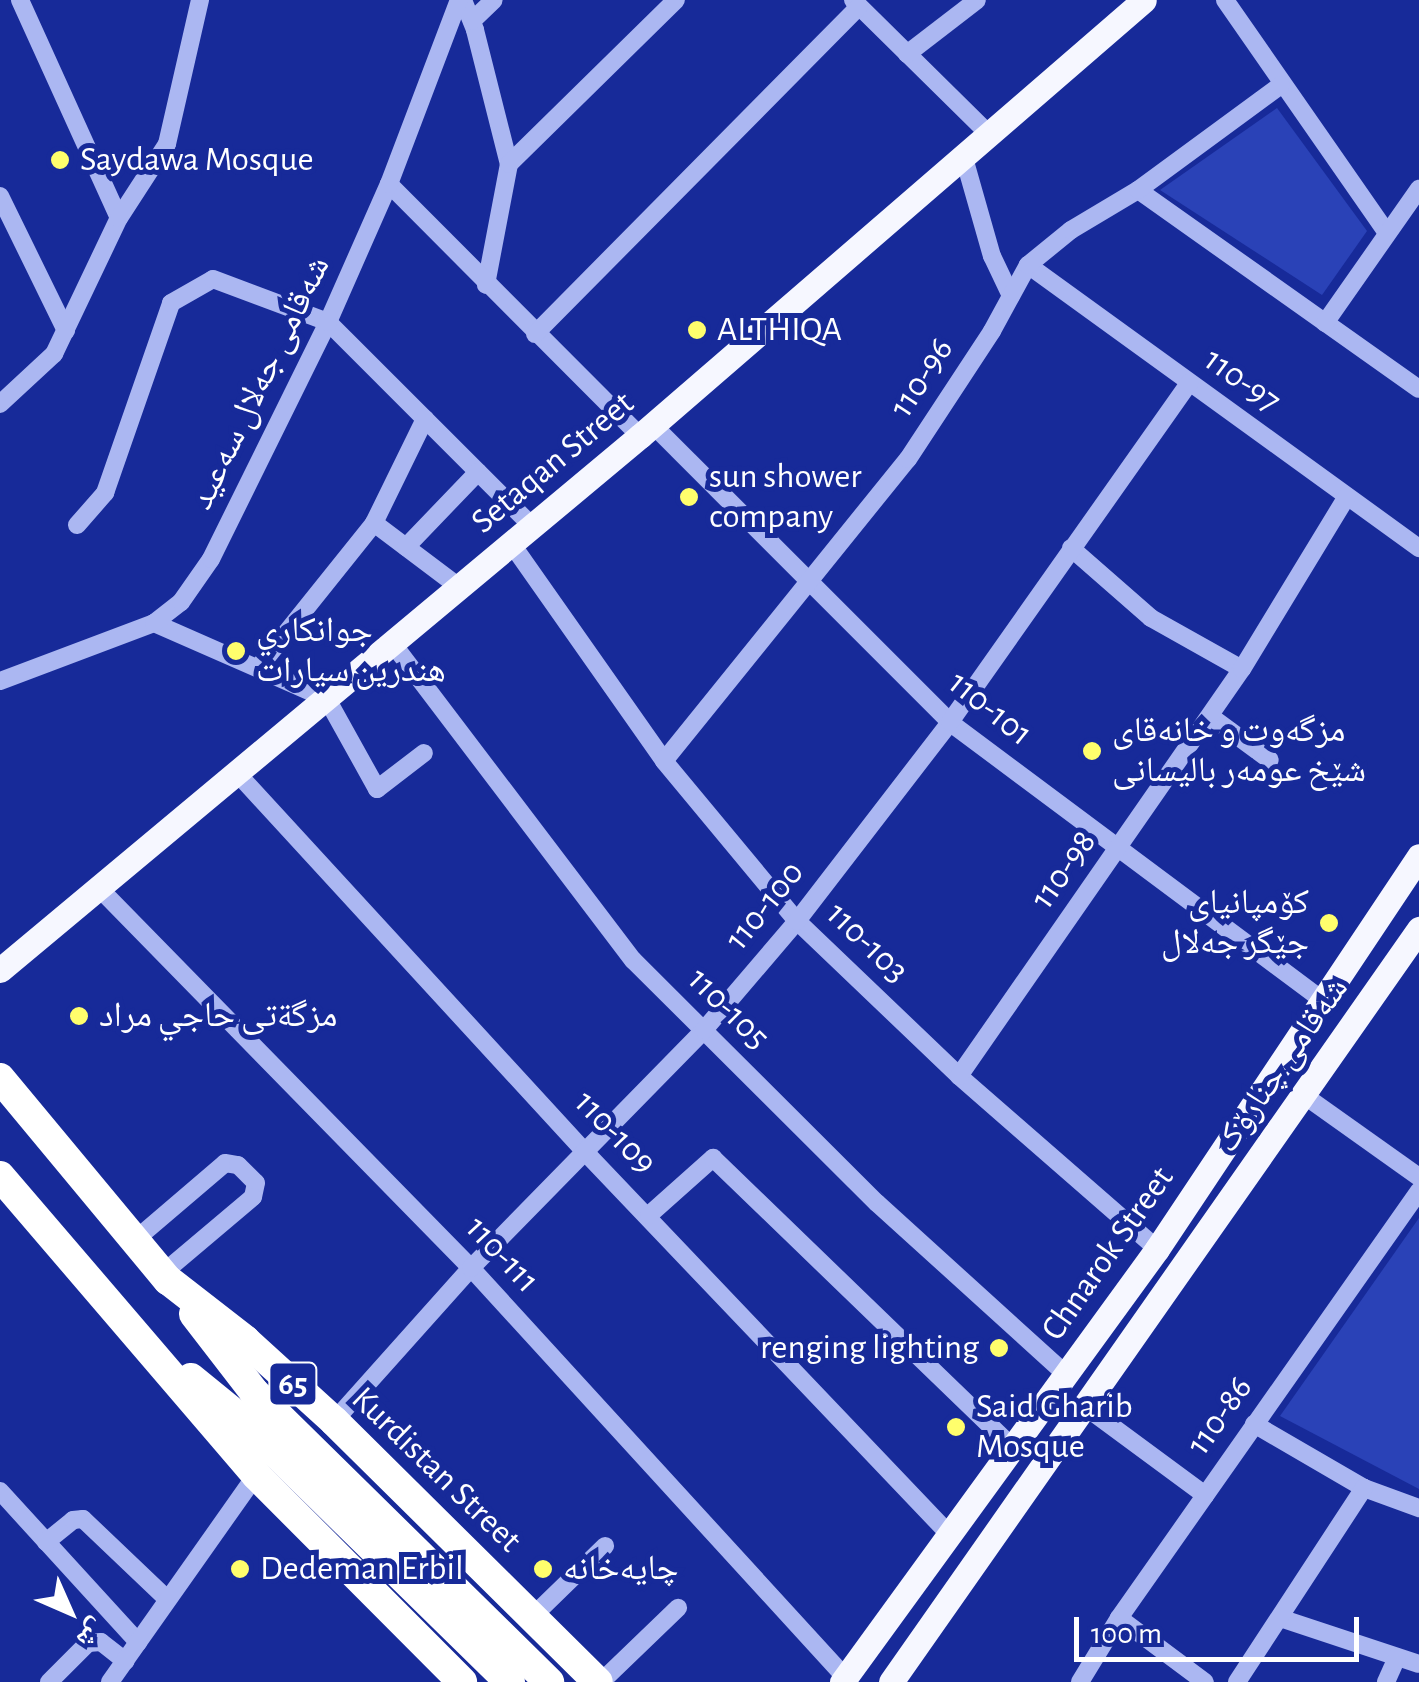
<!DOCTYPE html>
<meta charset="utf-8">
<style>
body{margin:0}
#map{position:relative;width:1419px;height:1682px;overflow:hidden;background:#172a99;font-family:"Alegreya Sans","Noto Naskh Arabic",sans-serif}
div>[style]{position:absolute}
.green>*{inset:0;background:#2a42b7}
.minor>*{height:18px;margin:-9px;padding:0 9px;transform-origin:9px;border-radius:9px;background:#abb7f2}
.major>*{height:25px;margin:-12.5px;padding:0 12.5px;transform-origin:12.5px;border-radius:12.5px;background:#f6f7ff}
.highway>*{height:30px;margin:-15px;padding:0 15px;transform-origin:15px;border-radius:15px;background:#fff}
.dots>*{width:28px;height:28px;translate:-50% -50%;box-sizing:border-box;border:5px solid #172a99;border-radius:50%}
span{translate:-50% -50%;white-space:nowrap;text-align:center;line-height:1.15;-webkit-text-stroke:10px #172a99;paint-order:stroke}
.shield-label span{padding:2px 8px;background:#172a99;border:2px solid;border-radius:8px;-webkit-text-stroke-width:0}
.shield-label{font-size:32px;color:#fff;font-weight:700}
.poi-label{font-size:35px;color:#fff}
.left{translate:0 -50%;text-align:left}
.right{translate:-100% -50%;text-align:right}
.street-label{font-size:35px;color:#fff}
.north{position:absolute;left:20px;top:1562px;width:100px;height:100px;-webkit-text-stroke:8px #172a99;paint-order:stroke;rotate:135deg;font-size:28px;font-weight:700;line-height:40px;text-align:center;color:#fff}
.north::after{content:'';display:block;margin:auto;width:35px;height:45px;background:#fff;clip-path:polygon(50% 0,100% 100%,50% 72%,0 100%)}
.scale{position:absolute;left:1074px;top:1617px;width:285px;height:45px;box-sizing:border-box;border:5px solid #fff;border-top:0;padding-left:12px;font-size:30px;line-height:35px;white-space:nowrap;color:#fff;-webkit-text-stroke:8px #172a99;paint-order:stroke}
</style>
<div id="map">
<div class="green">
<div style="clip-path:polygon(1277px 108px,1367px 231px,1322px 295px,1160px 190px)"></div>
<div style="clip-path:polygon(1419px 1218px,1419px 1489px,1280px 1416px)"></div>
</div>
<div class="minor">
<div style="left:20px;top:0;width:239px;rotate:65.6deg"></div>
<div style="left:463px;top:0;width:32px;rotate:68deg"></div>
<div style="left:475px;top:30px;width:138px;rotate:75.8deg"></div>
<div style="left:509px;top:164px;width:123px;rotate:100.8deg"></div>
<div style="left:853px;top:0;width:192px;rotate:44.6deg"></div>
<div style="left:1225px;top:0;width:284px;rotate:55.2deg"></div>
<div style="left:472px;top:21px;width:30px;rotate:-44deg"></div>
<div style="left:907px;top:54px;width:88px;rotate:-37.6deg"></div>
<div style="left:964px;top:158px;width:102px;rotate:74.1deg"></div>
<div style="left:992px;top:256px;width:44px;rotate:64.6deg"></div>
<div style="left:509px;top:164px;width:234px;rotate:-44.5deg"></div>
<div style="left:389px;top:184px;width:356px;rotate:45.1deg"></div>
<div style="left:1138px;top:190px;width:344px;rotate:35.3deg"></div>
<div style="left:0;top:196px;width:150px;rotate:63.9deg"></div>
<div style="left:1028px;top:265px;width:483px;rotate:35.9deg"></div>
<div style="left:1325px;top:323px;width:164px;rotate:-55deg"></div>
<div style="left:535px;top:334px;width:460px;rotate:-45.3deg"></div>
<div style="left:0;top:404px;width:74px;rotate:-42.8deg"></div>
<div style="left:54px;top:354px;width:151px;rotate:-64.5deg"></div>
<div style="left:119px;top:218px;width:88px;rotate:-57deg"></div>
<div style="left:167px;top:144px;width:148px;rotate:-77.1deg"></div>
<div style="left:653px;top:425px;width:423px;rotate:45deg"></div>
<div style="left:952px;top:724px;width:462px;rotate:36.7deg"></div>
<div style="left:374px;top:523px;width:106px;rotate:37deg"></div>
<div style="left:77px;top:525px;width:43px;rotate:-48.8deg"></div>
<div style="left:105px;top:493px;width:201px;rotate:-70.8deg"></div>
<div style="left:171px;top:303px;width:48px;rotate:-29.7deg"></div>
<div style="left:213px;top:279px;width:123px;rotate:20.5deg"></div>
<div style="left:328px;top:322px;width:288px;rotate:45deg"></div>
<div style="left:511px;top:543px;width:266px;rotate:54.9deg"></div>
<div style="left:664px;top:761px;width:208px;rotate:50.3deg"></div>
<div style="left:797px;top:921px;width:224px;rotate:43.7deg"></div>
<div style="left:959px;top:1076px;width:263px;rotate:41.1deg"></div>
<div style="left:406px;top:547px;width:104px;rotate:-46.2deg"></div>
<div style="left:1071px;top:548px;width:106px;rotate:41.2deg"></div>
<div style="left:1151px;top:618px;width:104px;rotate:29.3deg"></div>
<div style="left:154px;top:623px;width:189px;rotate:23.7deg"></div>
<div style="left:327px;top:699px;width:103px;rotate:60.9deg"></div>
<div style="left:377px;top:789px;width:59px;rotate:-37.5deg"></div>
<div style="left:393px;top:644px;width:397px;rotate:52.8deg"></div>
<div style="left:633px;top:960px;width:344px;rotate:44.9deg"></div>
<div style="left:877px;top:1203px;width:256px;rotate:42.2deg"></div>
<div style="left:258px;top:668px;width:186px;rotate:-51.3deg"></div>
<div style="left:374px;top:523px;width:116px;rotate:-63.9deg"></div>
<div style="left:0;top:681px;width:165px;rotate:-20.6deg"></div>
<div style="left:154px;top:623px;width:34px;rotate:-38deg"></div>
<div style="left:181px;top:602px;width:52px;rotate:-55.1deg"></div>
<div style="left:211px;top:559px;width:264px;rotate:-63.7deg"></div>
<div style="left:328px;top:322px;width:151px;rotate:-66.2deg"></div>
<div style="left:389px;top:184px;width:197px;rotate:-69.2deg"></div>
<div style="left:1210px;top:716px;width:74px;rotate:36.3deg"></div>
<div style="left:664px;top:761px;width:388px;rotate:-51.1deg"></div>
<div style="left:908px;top:459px;width:153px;rotate:-56.7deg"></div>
<div style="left:992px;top:331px;width:75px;rotate:-61.4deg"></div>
<div style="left:1028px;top:265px;width:55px;rotate:-39.1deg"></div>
<div style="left:1071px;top:230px;width:78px;rotate:-30.8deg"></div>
<div style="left:1138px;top:190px;width:177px;rotate:-36.3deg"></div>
<div style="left:237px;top:773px;width:517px;rotate:47.43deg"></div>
<div style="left:587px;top:1154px;width:526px;rotate:46.39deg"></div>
<div style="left:99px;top:888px;width:532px;rotate:45.61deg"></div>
<div style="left:471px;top:1268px;width:554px;rotate:47.56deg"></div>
<div style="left:959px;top:1076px;width:496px;rotate:-55.2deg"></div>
<div style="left:1242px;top:669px;width:202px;rotate:-58.7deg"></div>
<div style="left:1305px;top:1096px;width:140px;rotate:35.4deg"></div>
<div style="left:649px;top:1215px;width:86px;rotate:-41.7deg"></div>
<div style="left:713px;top:1158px;width:416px;rotate:44deg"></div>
<div style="left:135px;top:1240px;width:118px;rotate:-40.5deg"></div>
<div style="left:225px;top:1163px;width:13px;rotate:9deg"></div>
<div style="left:238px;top:1165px;width:25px;rotate:45deg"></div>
<div style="left:256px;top:1183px;width:14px;rotate:102deg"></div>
<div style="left:253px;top:1197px;width:118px;rotate:139.8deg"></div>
<div style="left:1083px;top:1405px;width:152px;rotate:36.4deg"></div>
<div style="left:334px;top:1421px;width:205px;rotate:-48.2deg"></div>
<div style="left:471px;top:1268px;width:333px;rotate:-45.6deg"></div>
<div style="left:704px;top:1030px;width:143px;rotate:-49.5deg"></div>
<div style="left:797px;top:921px;width:251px;rotate:-52.4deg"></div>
<div style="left:950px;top:722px;width:415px;rotate:-54.8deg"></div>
<div style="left:1254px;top:1424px;width:127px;rotate:30.2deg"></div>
<div style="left:1364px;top:1488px;width:59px;rotate:20deg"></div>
<div style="left:0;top:1491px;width:205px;rotate:47.6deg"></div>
<div style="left:46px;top:1542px;width:35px;rotate:-39deg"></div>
<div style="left:73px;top:1520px;width:10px;rotate:-6deg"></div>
<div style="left:83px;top:1519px;width:116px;rotate:43.6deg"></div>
<div style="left:532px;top:1617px;width:102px;rotate:-44.2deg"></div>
<div style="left:1119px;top:1618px;width:107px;rotate:36.7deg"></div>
<div style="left:1280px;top:1618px;width:146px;rotate:18.3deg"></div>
<div style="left:49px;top:1682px;width:55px;rotate:-45deg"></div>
<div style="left:88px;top:1643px;width:13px;rotate:-4deg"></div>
<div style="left:101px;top:1642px;width:31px;rotate:38deg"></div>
<div style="left:110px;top:1682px;width:253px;rotate:-54.8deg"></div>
<div style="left:601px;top:1682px;width:107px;rotate:-43.9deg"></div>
<div style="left:1080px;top:1682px;width:75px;rotate:-58.6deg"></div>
<div style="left:1119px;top:1618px;width:522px;rotate:-54.91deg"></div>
<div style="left:1237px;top:1682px;width:232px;rotate:-56.8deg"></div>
<div style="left:1386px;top:1682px;width:27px;rotate:-66deg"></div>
</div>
<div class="major">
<div style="left:0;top:970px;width:834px;rotate:-39.84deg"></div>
<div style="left:640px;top:436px;width:666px;rotate:-40.86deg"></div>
<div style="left:842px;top:1682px;width:535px;rotate:-53.96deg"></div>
<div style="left:1157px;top:1249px;width:472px;rotate:-56.3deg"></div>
<div style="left:891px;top:1682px;width:920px;rotate:-54.96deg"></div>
</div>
<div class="highway">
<div style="left:0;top:1078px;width:263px;rotate:50.3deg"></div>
<div style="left:168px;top:1280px;width:98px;rotate:37.9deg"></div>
<div style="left:245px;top:1340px;width:120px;rotate:42.3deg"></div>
<div style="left:334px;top:1421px;width:371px;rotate:44.7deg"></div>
<div style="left:0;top:1176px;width:394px;rotate:49.4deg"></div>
<div style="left:256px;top:1475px;width:292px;rotate:45.1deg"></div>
<div style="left:194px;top:1314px;width:98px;rotate:52.4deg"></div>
<div style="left:254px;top:1392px;width:414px;rotate:44.5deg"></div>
<div style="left:191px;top:1378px;width:63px;rotate:39.2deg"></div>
<div style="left:240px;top:1418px;width:378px;rotate:44.4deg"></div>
</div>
<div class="dots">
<div style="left:60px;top:160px;background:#fffe6c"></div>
<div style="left:697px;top:330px;background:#fffe6c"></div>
<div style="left:689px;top:497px;background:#fffe6c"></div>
<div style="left:236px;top:651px;background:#fffe6c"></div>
<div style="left:1092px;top:751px;background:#fffe6c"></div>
<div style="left:1329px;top:923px;background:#fffe6c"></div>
<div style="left:79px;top:1016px;background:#fffe6c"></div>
<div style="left:999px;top:1348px;background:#fffe6c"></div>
<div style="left:956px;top:1427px;background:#fffe6c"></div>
<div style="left:240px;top:1569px;background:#fffe6c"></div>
<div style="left:543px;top:1569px;background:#fffe6c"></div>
</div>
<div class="shield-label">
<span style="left:293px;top:1384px">65</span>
</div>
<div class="poi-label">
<span class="left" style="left:80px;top:160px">Saydawa Mosque</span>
<span class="left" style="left:717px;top:330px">ALTHIQA</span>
<span class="left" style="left:709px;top:497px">sun shower<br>company</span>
<span class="left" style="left:256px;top:651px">جوانكاري<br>هندرين سيارات</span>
<span class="left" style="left:1112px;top:751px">مزگەوت و خانەقای<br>شێخ عومەر بالیسانی</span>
<span class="right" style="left:1309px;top:923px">کۆمپانیای<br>جێگر جەلال</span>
<span class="left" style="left:99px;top:1016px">مزگةتی حاجي مراد</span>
<span class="right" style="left:979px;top:1348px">renging lighting</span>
<span class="left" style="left:976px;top:1427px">Said Gharib<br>Mosque</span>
<span class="left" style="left:260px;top:1569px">Dedeman Erbil</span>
<span class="left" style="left:563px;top:1569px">چایەخانە</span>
</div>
<div class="street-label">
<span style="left:922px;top:378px;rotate:-57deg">110-96</span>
<span style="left:1242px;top:381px;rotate:36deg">110-97</span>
<span style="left:260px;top:383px;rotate:-64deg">شەقامی جەلال سەعید</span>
<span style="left:553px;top:463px;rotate:-40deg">Setaqan Street</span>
<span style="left:990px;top:709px;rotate:39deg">110-101</span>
<span style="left:1064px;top:870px;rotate:-55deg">110-98</span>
<span style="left:765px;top:906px;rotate:-51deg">110-100</span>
<span style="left:867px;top:943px;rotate:44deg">110-103</span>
<span style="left:728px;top:1009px;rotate:45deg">110-105</span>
<span style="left:1282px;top:1065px;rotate:-55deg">شەقامی چنارۆک</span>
<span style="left:615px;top:1133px;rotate:46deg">110-109</span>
<span style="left:1108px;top:1254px;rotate:-55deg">Chnarok Street</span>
<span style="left:502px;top:1255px;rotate:47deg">110-111</span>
<span style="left:1220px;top:1416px;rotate:-55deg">110-86</span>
<span style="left:436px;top:1470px;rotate:44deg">Kurdistan Street</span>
</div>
<div class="north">ش</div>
<div class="scale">100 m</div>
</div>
